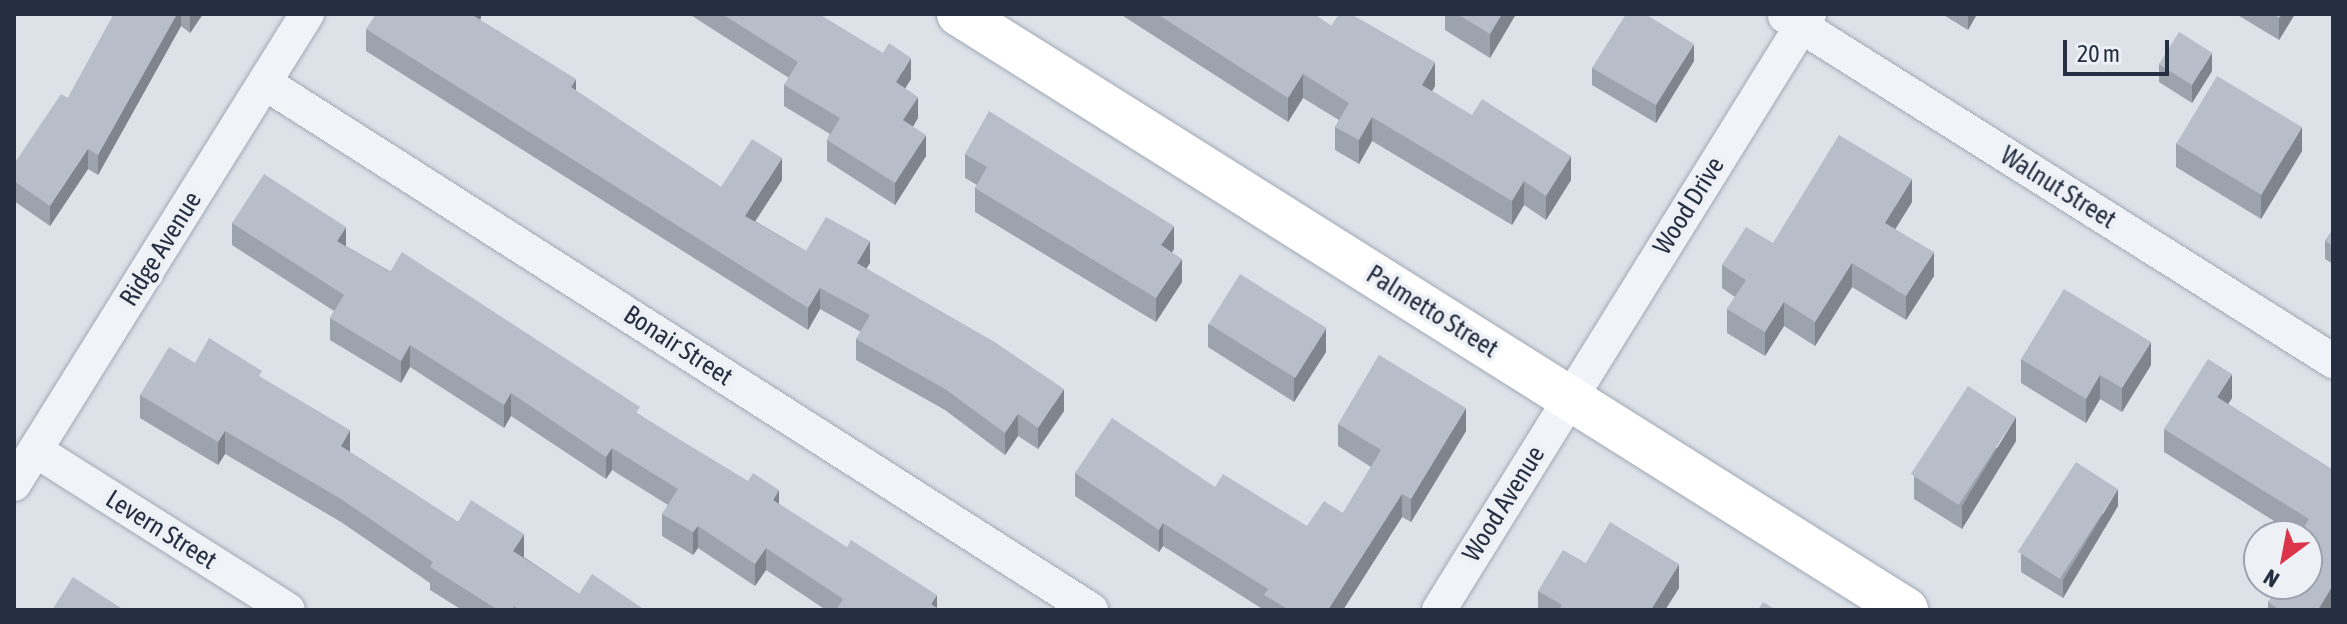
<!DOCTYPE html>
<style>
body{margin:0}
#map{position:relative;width:2347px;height:624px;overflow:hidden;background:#dde2e9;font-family:"Asap Condensed",sans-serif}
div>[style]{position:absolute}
.roads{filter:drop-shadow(0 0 2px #a2a9b3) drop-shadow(0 0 2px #a2a9b3)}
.street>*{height:34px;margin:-17px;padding:0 17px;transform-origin:17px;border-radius:17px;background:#f0f3f7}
.secondary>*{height:44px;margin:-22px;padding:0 22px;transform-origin:22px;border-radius:22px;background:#fff}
.wall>*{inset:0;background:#9da3ad}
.shaded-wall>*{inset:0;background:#80848d}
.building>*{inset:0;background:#b7bdc9;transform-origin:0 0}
span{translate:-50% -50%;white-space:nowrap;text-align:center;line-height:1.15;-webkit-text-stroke:8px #edf1f6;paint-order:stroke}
.street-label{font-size:26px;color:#252f41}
.frame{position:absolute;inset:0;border:16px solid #252f41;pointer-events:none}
.north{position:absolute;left:2243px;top:520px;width:80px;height:80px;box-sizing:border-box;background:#edf1f6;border:2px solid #9da3ae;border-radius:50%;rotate:212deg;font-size:22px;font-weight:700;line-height:32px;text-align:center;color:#252f41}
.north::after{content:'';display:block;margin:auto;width:28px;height:36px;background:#dc344a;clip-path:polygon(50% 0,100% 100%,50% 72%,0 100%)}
.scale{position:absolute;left:2063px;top:40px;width:106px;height:36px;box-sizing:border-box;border:4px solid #252f41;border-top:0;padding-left:10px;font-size:24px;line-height:28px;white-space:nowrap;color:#252f41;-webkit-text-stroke:6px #edf1f6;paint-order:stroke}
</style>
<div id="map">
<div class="roads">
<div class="street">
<div style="left:1785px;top:16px;width:648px;rotate:32.19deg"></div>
<div style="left:265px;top:83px;width:980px;rotate:32.54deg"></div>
<div style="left:35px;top:450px;width:299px;rotate:32.3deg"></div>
<div style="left:14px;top:484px;width:554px;rotate:-58.06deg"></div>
<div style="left:1439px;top:610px;width:702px;rotate:-58.17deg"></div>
</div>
<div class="secondary">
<div style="left:959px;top:14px;width:1119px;rotate:32.18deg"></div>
</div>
</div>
<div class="wall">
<div style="clip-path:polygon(114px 14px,203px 14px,190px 33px,181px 26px,98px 175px,88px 169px,50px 226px,14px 201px,14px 164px,68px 98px)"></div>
<div style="clip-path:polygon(481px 14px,480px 20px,576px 91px,721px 187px,782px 180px,755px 221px,806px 251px,870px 263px,866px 268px,1064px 411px,1038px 449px,1018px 436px,1005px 455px,945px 410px,856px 360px,856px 339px,861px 332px,820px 309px,808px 330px,366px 51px,366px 29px)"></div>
<div style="clip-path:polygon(689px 14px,819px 14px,911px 79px,905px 88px,918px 118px,913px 127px,926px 156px,895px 205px,827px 161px,827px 140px,830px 134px,784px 106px,784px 85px,789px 78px)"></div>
<div style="clip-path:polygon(1120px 14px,1314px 14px,1331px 26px,1435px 86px,1432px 91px,1571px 180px,1546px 220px,1524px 205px,1512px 225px,1372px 141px,1359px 164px,1335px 150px,1335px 127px,1339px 120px,1303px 98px,1288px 122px)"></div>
<div style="clip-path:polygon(1445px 14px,1516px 14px,1490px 58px,1445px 30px)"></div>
<div style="clip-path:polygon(1942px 14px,1977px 14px,1968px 30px)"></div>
<div style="clip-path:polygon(2236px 14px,2295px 14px,2279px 40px)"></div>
<div style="clip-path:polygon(1694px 61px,1656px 123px,1592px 85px,1592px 68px)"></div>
<div style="clip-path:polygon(2159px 64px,2212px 71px,2192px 103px,2159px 82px)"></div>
<div style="clip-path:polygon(2176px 143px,2302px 151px,2261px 219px,2176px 167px)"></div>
<div style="clip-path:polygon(965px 154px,1174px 249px,1172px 252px,1182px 282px,1156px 322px,975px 212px,975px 188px,977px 185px,965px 178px)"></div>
<div style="clip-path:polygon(1912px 202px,1895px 229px,1934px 276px,1906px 320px,1852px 287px,1815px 346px,1784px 326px,1765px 356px,1727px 333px,1727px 309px,1735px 297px,1722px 288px,1722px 265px,1773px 243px)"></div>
<div style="clip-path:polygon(232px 223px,346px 246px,640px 415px,779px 504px,940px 610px,826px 610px,766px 570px,755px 586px,698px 548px,693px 555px,662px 536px,662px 514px,668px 505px,612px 470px,606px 479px,511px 416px,504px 428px,410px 367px,401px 383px,330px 340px,330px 318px,334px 311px,232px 245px)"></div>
<div style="clip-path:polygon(2333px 229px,2333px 264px,2325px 259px,2325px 241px)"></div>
<div style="clip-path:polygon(1208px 324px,1326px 352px,1294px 402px,1208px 347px)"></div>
<div style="clip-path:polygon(2021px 359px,2151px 365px,2122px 412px,2100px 399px,2086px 423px,2021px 383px)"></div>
<div style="clip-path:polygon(195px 363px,262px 378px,350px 452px,458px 522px,524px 556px,524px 557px,579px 594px,642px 610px,462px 610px,430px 590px,430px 583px,341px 522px,225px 454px,218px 465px,140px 418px,140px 395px)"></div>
<div style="clip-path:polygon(2232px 398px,2228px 404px,2333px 470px,2332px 610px,2268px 610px,2268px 602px,2307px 584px,2298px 536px,2164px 452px,2164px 429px)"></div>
<div style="clip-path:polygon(1338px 424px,1466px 431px,1411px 522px,1402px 517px,1343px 610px,1264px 610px,1163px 546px,1159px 552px,1075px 496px,1075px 473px,1307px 526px,1343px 513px,1371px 467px,1338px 446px)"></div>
<div style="clip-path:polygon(2016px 441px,1962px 529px,1914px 499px,1914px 476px)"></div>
<div style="clip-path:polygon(2118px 506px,2063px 598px,2021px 572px,2021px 554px)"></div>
<div style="clip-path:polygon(1586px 563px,1679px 588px,1665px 610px,1538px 610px,1538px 591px)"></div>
</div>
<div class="shaded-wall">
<div style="clip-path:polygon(177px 14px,181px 14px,181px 26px,98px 175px,98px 155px)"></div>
<div style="clip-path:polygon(190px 14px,203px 14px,190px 33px)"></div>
<div style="clip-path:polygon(471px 14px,481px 14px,481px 18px,471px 35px)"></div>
<div style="clip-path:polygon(1502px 14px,1516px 14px,1490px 58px,1490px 34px)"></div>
<div style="clip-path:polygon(1968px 14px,1977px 14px,1968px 30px)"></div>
<div style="clip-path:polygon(2282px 14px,2295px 14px,2279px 40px,2279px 18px)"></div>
<div style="clip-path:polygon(1694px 44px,1694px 61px,1656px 123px,1656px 105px)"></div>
<div style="clip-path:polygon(2212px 53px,2212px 71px,2192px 103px,2192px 85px)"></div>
<div style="clip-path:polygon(911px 58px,911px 79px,896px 103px,896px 82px)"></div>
<div style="clip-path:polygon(1435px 62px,1435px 86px,1422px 108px,1422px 85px)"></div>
<div style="clip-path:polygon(1303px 74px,1303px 98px,1288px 122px,1288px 98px)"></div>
<div style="clip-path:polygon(576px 79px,576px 100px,571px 87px)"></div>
<div style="clip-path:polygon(918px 97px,918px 118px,903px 142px,903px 120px)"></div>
<div style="clip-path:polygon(1372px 117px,1372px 141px,1359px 164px,1359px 140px)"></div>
<div style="clip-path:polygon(2302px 127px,2302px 151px,2261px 219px,2261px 196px)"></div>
<div style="clip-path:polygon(926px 135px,926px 156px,895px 205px,895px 183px)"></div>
<div style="clip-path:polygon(88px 149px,88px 169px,50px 226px,50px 206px)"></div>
<div style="clip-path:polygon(1571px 156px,1571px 180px,1546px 220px,1546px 196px)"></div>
<div style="clip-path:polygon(782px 158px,782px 180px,745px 237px,745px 216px)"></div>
<div style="clip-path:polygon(1912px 179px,1912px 202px,1885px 246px,1885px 223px)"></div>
<div style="clip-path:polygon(1524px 181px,1524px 205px,1512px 225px,1512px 201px)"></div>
<div style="clip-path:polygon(1174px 226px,1174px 249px,1161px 269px,1161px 245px)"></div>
<div style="clip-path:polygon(346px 227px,346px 250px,337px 241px)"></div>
<div style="clip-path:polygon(870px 241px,870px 263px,857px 284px,857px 263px)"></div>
<div style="clip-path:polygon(1934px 252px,1934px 276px,1906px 320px,1906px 296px)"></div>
<div style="clip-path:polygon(1182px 259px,1182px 282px,1156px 322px,1156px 298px)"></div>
<div style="clip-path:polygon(1852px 263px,1852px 287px,1815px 346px,1815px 322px)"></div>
<div style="clip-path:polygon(820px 288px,820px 309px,808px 330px,808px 308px)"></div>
<div style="clip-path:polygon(1784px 302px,1784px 326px,1765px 356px,1765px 332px)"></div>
<div style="clip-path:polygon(1326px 328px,1326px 352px,1294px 402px,1294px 378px)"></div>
<div style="clip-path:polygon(2151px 342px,2151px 365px,2122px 412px,2122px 388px)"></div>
<div style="clip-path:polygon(410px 345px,410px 367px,401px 383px,401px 361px)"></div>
<div style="clip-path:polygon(2232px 374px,2232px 398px,2217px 421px,2217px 397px)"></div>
<div style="clip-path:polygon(2100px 375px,2100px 399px,2086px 423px,2086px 399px)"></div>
<div style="clip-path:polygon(1064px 389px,1064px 411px,1038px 449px,1038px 428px)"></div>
<div style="clip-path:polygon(511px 393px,511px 416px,504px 428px,504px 405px)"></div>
<div style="clip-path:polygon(1466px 408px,1466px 431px,1411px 522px,1411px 499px)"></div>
<div style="clip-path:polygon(1018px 414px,1018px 436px,1005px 455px,1005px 433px)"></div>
<div style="clip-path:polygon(2016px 417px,2016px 441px,1962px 529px,1962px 506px)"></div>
<div style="clip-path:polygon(350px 430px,350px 453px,341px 446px)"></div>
<div style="clip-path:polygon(225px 431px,225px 454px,218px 465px,218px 442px)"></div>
<div style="clip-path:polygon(612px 448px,612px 470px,606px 479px,606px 457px)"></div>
<div style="clip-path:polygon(2118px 489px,2118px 506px,2063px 598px,2063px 580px)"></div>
<div style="clip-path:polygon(779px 490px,779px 513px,773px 500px)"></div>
<div style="clip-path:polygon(1402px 494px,1402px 517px,1343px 610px,1328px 610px)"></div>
<div style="clip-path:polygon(1163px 523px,1163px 546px,1159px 552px,1159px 530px)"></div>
<div style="clip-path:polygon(698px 526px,698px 548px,693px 555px,693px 532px)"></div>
<div style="clip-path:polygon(524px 534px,524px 556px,513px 573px,513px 551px)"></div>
<div style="clip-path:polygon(766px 548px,766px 570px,755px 586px,755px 564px)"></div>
<div style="clip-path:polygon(1679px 564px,1679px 588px,1665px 610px,1651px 610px)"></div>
<div style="clip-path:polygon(2333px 585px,2332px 610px,2318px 610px)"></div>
<div style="clip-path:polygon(937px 595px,937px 610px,931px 604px)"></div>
</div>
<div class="building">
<div style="clip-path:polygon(114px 14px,177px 14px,98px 155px,88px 149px,50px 206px,14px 181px,14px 164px,61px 94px,68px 98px)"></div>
<div style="clip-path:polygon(376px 14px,471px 14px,576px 79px,571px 87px,721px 187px,752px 139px,782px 158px,745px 216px,806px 251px,826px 217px,870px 241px,857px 263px,993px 341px,1064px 389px,1038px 428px,1018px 414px,1005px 433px,945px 389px,856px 339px,870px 315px,820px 288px,808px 308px,366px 29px)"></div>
<div style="clip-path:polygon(722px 14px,819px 14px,883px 53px,889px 43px,911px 58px,896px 82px,918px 97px,903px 120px,926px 135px,895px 183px,827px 140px,840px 118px,784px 85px,798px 62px)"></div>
<div style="clip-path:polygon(1157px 14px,1314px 14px,1331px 26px,1339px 14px,1351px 14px,1435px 62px,1422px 85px,1472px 115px,1482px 99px,1571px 156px,1546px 196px,1524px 181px,1512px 201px,1372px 117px,1359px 140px,1335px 127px,1349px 103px,1303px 74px,1288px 98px)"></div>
<div style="clip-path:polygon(1457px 14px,1502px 14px,1490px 34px)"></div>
<div style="clip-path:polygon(1626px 14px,1645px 14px,1694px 44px,1656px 105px,1592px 68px)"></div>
<div style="clip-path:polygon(2272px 14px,2282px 14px,2279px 18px)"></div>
<div style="left:2179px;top:32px;width:39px;height:38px;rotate:32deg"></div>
<div style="left:2217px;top:76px;width:99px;height:79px;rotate:31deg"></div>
<div style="clip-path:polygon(989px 111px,1174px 226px,1161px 245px,1182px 259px,1156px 298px,975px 188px,987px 167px,965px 154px)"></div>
<div style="clip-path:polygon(1839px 135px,1912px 179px,1885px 223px,1934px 252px,1906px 296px,1852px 263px,1815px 322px,1784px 302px,1765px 332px,1727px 309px,1746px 280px,1722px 265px,1746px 227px,1773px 243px)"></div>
<div style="clip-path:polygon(264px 174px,346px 227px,337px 241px,390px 272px,402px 252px,640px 407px,636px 413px,748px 481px,753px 473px,779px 490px,773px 500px,847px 547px,851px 540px,937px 595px,931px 604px,940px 610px,836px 610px,843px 599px,766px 548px,755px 564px,698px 526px,693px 532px,662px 514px,678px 489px,612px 448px,606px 457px,511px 393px,504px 405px,410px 345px,401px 361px,330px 318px,344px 295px,232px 223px)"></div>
<div style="clip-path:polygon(2333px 229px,2333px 246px,2325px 241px)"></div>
<div style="left:1240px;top:274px;width:102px;height:59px;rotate:32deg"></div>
<div style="clip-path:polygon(2064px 289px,2151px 342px,2122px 388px,2100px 375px,2086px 399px,2021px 359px)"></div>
<div style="clip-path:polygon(209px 338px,262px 371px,259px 376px,350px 430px,341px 446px,458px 522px,471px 500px,524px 534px,513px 551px,579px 594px,592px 574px,642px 608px,641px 610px,520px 610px,514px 606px,511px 610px,498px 610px,430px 567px,433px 562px,341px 499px,225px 431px,218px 442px,140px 395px,169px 347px,195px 363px)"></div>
<div style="clip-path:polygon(1379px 355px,1466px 408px,1411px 499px,1402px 494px,1328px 610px,1289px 610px,1264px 595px,1268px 589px,1163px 523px,1159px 530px,1075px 473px,1112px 418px,1215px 487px,1223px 474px,1307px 526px,1324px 501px,1343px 513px,1381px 450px,1338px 424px)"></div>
<div style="clip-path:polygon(2208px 359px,2232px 374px,2217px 397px,2333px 470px,2333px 585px,2318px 610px,2280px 610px,2268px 602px,2280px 584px,2307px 584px,2307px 536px,2298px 536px,2309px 519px,2164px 429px)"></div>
<div style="left:1968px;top:386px;width:57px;height:105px;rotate:33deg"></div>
<div style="left:2076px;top:462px;width:50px;height:107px;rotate:33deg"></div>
<div style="clip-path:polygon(1610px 522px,1679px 564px,1651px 610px,1559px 610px,1562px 605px,1538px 591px,1563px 550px,1586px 563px)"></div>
<div style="clip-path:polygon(73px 577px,124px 610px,52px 610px)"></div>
<div style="clip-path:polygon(1763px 602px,1776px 610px,1758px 610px)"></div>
</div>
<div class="street-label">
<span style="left:2058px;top:188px;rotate:32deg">Walnut Street</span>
<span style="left:1689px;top:206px;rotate:-58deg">Wood Drive</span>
<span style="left:161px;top:249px;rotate:-58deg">Ridge Avenue</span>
<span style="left:1432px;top:312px;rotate:32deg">Palmetto Street</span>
<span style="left:678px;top:346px;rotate:33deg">Bonair Street</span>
<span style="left:1504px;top:504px;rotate:-58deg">Wood Avenue</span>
<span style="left:161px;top:530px;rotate:32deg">Levern Street</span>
</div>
<div class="frame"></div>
<div class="north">N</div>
<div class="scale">20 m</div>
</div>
